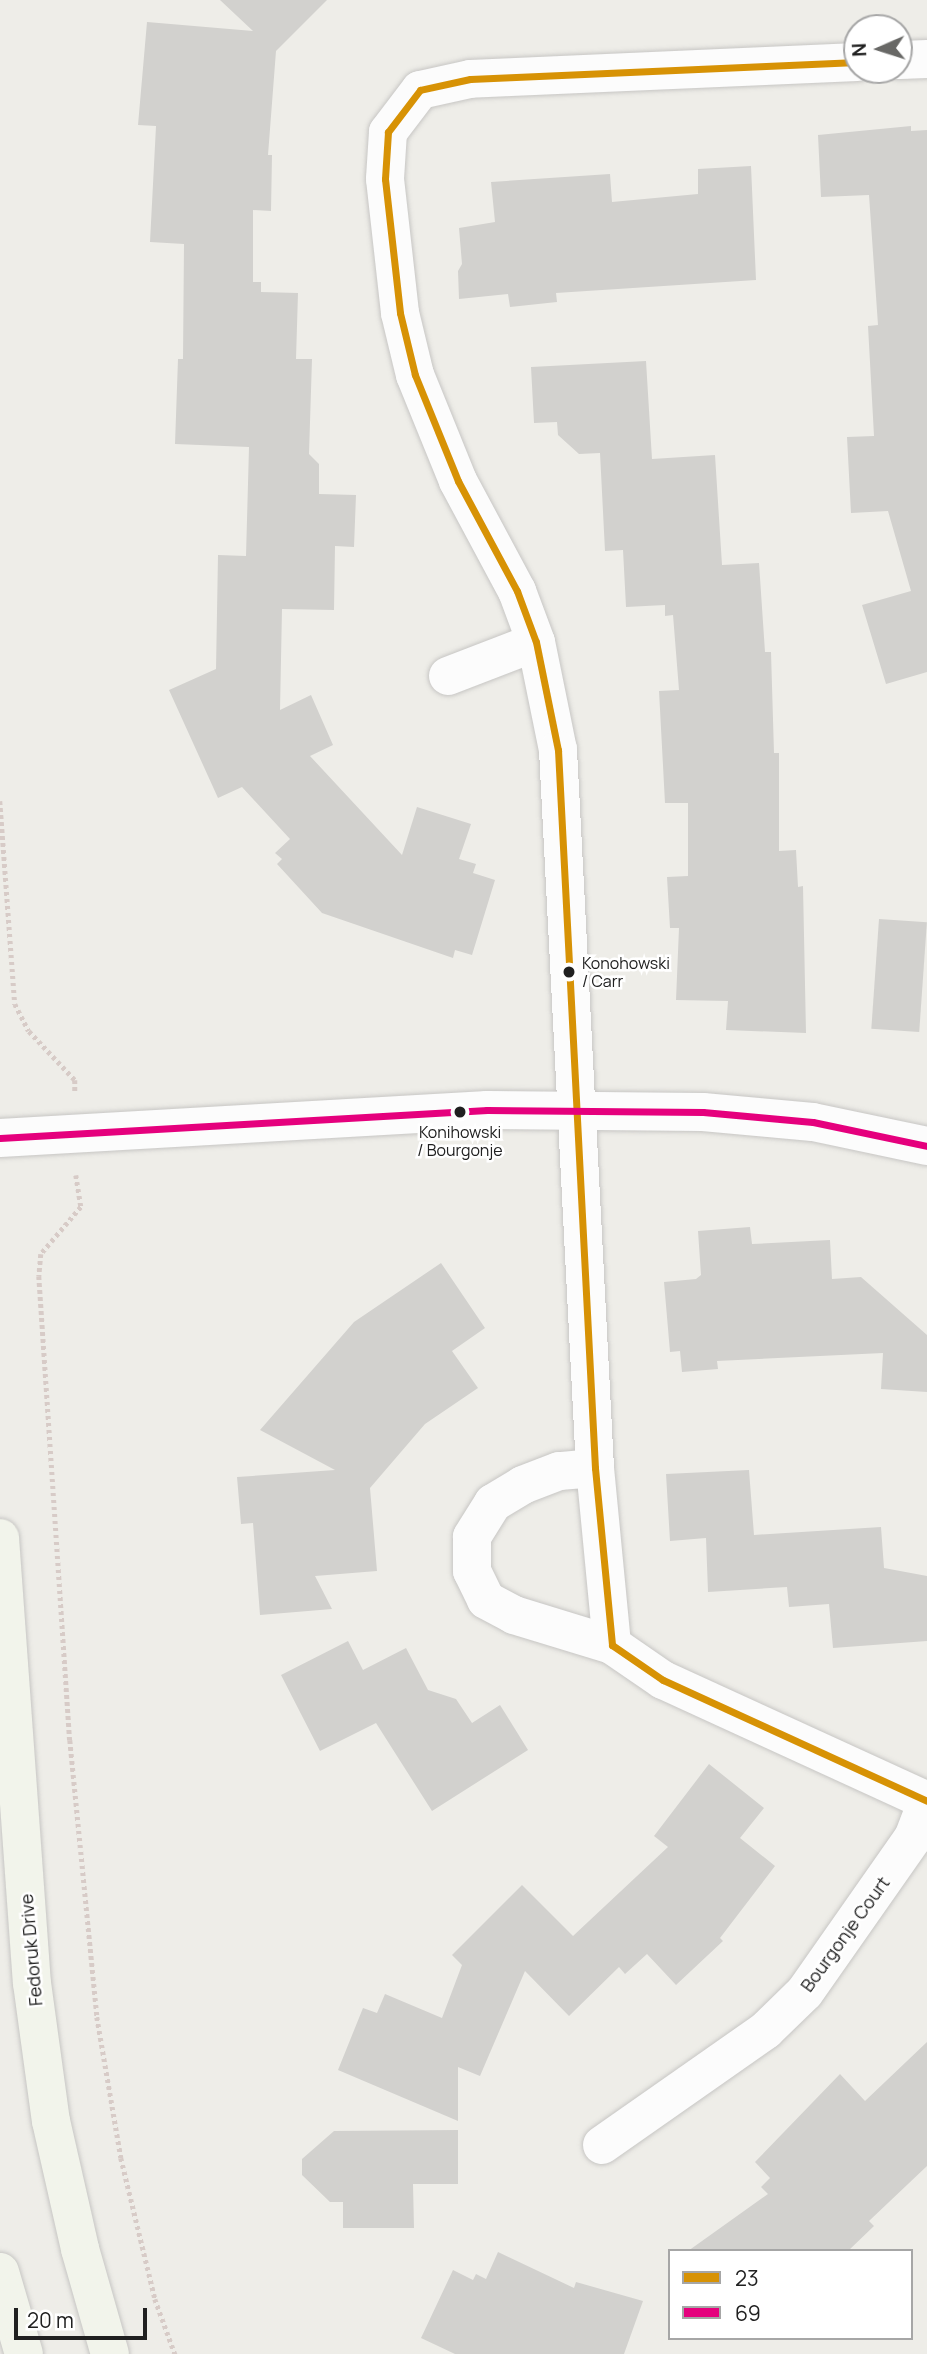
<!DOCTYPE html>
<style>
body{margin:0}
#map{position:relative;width:927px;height:2354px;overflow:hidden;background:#eeede8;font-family:Manrope,sans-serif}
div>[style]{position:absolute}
.building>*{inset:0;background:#d2d1ce;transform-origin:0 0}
.path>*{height:4.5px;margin-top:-2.25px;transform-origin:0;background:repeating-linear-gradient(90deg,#d7cbc7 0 3.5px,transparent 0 7px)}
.roads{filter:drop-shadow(0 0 2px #c7c6c4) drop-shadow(0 0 2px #c7c6c4)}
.minor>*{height:38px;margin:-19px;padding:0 19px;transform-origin:19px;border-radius:19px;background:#fcfcfc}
.tertiary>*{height:38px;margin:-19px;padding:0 19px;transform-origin:19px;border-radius:19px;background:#fcfcfc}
.secondary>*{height:38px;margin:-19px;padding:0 19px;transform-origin:19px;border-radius:19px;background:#f2f4eb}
.bus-1>*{height:7px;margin:-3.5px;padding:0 3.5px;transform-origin:3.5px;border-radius:3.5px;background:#d79205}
.bus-2>*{height:7px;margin:-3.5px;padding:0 3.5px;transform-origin:3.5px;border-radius:3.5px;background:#e5007d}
.dots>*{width:19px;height:19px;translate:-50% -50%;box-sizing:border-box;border:4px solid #fff;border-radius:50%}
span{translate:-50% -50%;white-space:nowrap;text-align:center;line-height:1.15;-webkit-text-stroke:5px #fff;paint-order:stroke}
.bus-label{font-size:16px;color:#202020}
.left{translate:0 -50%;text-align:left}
.street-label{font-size:18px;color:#202020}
.legend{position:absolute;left:668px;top:2249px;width:245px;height:91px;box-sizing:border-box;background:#fff;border:2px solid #a6a6a6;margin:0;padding:9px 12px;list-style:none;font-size:21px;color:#202020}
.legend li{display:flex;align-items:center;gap:14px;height:35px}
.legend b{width:35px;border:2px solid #a6a6a6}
.north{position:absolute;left:843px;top:14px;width:70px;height:70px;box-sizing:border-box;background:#fff;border:2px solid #a6a6a6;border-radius:50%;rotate:267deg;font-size:19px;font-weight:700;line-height:28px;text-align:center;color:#202020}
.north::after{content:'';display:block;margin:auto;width:24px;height:32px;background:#686866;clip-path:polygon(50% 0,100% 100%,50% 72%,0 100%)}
.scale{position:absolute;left:14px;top:2308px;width:133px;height:32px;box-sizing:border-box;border:4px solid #202020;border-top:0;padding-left:9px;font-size:21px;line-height:24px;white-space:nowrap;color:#202020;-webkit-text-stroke:5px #fff;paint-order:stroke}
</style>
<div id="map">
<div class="building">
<div style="clip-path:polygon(220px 0,327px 0,276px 51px,268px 155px,272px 155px,271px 211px,253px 210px,253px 282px,261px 282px,261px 292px,298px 293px,296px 359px,312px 359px,309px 454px,319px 464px,319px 494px,356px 495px,354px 547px,335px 546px,334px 610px,282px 609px,280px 710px,311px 695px,333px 745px,310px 756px,402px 855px,417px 807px,471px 824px,459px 859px,476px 864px,473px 873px,495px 880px,472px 955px,455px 950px,453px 958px,322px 913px,277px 864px,282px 859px,275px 853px,290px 839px,242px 787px,218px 798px,169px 690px,216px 669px,218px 555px,246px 556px,249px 447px,175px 444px,178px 359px,183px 359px,184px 244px,150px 242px,156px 126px,138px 125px,147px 22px,253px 31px)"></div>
<div style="clip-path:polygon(911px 126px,911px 131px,927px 130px,927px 672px,886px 684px,862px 605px,911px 591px,888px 511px,851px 513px,847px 437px,874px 436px,868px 326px,878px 325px,869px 195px,821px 197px,818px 135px)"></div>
<div style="clip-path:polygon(751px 166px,756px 280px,556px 293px,557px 302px,510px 307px,508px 294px,459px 299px,458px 271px,462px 264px,459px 228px,495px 222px,491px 182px,610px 174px,612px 202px,698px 194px,698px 169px)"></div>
<div style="clip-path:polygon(646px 361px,652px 459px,715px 455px,722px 565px,759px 563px,765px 652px,771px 652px,774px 753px,779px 753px,779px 851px,796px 850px,798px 887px,803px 886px,806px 1033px,726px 1030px,728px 1001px,676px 1000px,679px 928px,670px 928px,667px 877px,688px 876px,688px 803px,665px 803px,659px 691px,679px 690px,673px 615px,665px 616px,665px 605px,626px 607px,623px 550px,605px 551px,600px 453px,579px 454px,558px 435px,557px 422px,534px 423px,531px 367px)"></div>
<div style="left:879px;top:919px;width:48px;height:110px;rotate:4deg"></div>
<div style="clip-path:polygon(750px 1227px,752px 1244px,830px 1240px,832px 1279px,861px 1277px,927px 1335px,927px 1392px,881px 1389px,883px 1353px,717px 1361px,718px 1369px,682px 1372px,680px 1351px,670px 1352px,664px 1282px,696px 1279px,701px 1275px,698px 1231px)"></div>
<div style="clip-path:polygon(441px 1263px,485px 1328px,452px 1351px,478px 1388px,425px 1424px,370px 1488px,377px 1571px,315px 1576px,332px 1609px,260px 1615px,253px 1523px,241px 1524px,237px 1477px,335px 1470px,260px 1430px,354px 1322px)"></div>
<div style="clip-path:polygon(749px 1470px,754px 1535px,881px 1527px,884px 1568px,927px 1576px,927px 1641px,833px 1648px,829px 1604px,789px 1607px,787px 1587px,708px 1592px,706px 1538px,670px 1541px,666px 1474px)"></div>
<div style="clip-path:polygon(348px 1641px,363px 1670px,406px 1648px,428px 1690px,456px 1699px,472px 1723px,500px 1705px,528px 1750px,432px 1811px,376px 1723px,320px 1751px,281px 1675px)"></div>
<div style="clip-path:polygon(709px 1764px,764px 1808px,740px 1838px,775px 1866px,720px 1938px,723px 1941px,676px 1985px,647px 1954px,625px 1974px,619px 1967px,569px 2016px,525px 1971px,480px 2076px,458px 2067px,458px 2121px,338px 2070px,363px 2008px,377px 2013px,385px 1994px,442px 2018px,462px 1965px,452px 1955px,522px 1885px,573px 1936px,668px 1847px,654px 1836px)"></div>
<div style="clip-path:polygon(927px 2042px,927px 2166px,869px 2221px,874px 2226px,848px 2251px,688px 2251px,768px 2194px,761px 2187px,770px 2178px,755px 2162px,840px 2074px,865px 2101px)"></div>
<div style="clip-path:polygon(458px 2130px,458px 2184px,413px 2184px,414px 2228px,343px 2228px,343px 2202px,330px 2202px,302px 2175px,302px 2159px,334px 2131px)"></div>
<div style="clip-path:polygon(498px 2252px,574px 2288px,576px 2282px,643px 2301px,624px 2354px,455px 2354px,421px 2338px,453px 2270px,473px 2280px,476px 2274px,486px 2279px)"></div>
</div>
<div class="path">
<div style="left:0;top:801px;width:204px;rotate:85.8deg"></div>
<div style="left:15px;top:1004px;width:30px;rotate:63deg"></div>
<div style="left:29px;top:1031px;width:67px;rotate:46.8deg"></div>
<div style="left:75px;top:1080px;width:13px;rotate:90deg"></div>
<div style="left:76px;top:1175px;width:32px;rotate:81deg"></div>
<div style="left:81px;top:1207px;width:62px;rotate:130.4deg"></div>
<div style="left:41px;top:1254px;width:22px;rotate:95deg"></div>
<div style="left:39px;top:1276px;width:465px;rotate:86.2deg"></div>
<div style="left:70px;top:1740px;width:278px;rotate:84.4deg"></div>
<div style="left:97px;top:2017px;width:143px;rotate:80.3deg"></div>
<div style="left:121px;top:2158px;width:145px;rotate:76.4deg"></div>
<div style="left:155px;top:2299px;width:59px;rotate:70deg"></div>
</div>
<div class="roads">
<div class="minor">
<div style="left:899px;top:60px;width:28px;rotate:-2deg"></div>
<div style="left:857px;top:62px;width:387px;rotate:177.5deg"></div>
<div style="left:470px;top:79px;width:51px;rotate:167.6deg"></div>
<div style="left:420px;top:90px;width:53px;rotate:127.3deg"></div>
<div style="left:388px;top:132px;width:47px;rotate:93.7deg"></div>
<div style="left:385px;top:179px;width:135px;rotate:83.6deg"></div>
<div style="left:400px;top:313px;width:64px;rotate:76.4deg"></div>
<div style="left:415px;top:375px;width:114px;rotate:67.9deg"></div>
<div style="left:458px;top:481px;width:125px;rotate:61.8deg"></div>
<div style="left:517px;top:591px;width:54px;rotate:69.6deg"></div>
<div style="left:536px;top:642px;width:110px;rotate:78.5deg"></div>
<div style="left:558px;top:750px;width:719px;rotate:87.05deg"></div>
<div style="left:595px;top:1468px;width:178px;rotate:84.5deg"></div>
<div style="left:612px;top:1645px;width:62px;rotate:34.5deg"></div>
<div style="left:663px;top:1680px;width:290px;rotate:24.6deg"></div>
<div style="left:448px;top:676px;width:94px;rotate:-21.1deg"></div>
<div style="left:595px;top:1468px;width:36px;rotate:175deg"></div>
<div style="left:559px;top:1471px;width:39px;rotate:159deg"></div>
<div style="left:523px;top:1485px;width:35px;rotate:149deg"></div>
<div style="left:493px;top:1503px;width:40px;rotate:122deg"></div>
<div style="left:472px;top:1537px;width:34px;rotate:90deg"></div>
<div style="left:472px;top:1571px;width:32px;rotate:64deg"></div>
<div style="left:486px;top:1600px;width:32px;rotate:28deg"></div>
<div style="left:514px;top:1615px;width:102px;rotate:17deg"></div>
<div style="left:602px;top:2145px;width:200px;rotate:-35deg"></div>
<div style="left:766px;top:2030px;width:54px;rotate:-44.3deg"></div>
<div style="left:805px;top:1992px;width:188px;rotate:-55deg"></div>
<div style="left:913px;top:1838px;width:40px;rotate:-69deg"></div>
</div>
<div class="tertiary">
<div style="left:0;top:1138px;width:488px;rotate:-3.3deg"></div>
<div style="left:487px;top:1110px;width:216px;rotate:0.5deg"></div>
<div style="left:703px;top:1112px;width:110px;rotate:5.2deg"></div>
<div style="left:813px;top:1122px;width:116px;rotate:11.9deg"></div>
</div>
<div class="secondary">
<div style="left:0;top:1538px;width:446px;rotate:85.9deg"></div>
<div style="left:32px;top:1983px;width:139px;rotate:82.2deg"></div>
<div style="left:51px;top:2121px;width:131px;rotate:77.2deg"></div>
<div style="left:80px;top:2249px;width:109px;rotate:74.1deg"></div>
<div style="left:0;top:2272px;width:85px;rotate:73.7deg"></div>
</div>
</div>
<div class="bus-1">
<div style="left:857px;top:62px;width:387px;rotate:177.5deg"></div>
<div style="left:470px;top:79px;width:51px;rotate:167.6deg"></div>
<div style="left:420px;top:90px;width:53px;rotate:127.3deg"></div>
<div style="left:388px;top:132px;width:47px;rotate:93.7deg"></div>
<div style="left:385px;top:179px;width:135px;rotate:83.6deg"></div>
<div style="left:400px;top:313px;width:64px;rotate:76.4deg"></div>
<div style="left:415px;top:375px;width:114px;rotate:67.9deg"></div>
<div style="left:458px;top:481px;width:125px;rotate:61.8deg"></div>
<div style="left:517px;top:591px;width:54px;rotate:69.6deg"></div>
<div style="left:536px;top:642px;width:110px;rotate:78.5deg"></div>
<div style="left:558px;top:750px;width:719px;rotate:87.05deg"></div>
<div style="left:595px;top:1468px;width:178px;rotate:84.5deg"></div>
<div style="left:612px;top:1645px;width:62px;rotate:34.5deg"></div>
<div style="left:663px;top:1680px;width:290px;rotate:24.6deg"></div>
</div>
<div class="bus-2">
<div style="left:0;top:1138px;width:488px;rotate:-3.3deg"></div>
<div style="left:487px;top:1110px;width:216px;rotate:0.5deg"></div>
<div style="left:703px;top:1112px;width:110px;rotate:5.2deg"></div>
<div style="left:813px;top:1122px;width:116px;rotate:11.9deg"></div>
</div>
<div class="dots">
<div style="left:569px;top:972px;background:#202020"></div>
<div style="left:460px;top:1112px;background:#202020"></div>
</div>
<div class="bus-label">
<span class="left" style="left:582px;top:972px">Konohowski<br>/ Carr</span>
<span style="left:460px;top:1141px">Konihowski<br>/ Bourgonje</span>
</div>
<div class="street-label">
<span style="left:845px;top:1934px;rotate:-54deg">Bourgonje Court</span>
<span style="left:31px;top:1950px;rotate:-95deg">Fedoruk Drive</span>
</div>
<ul class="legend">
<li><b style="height:9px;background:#d79205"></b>23</li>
<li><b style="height:9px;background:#e5007d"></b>69</li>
</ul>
<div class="north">N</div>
<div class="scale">20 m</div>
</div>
